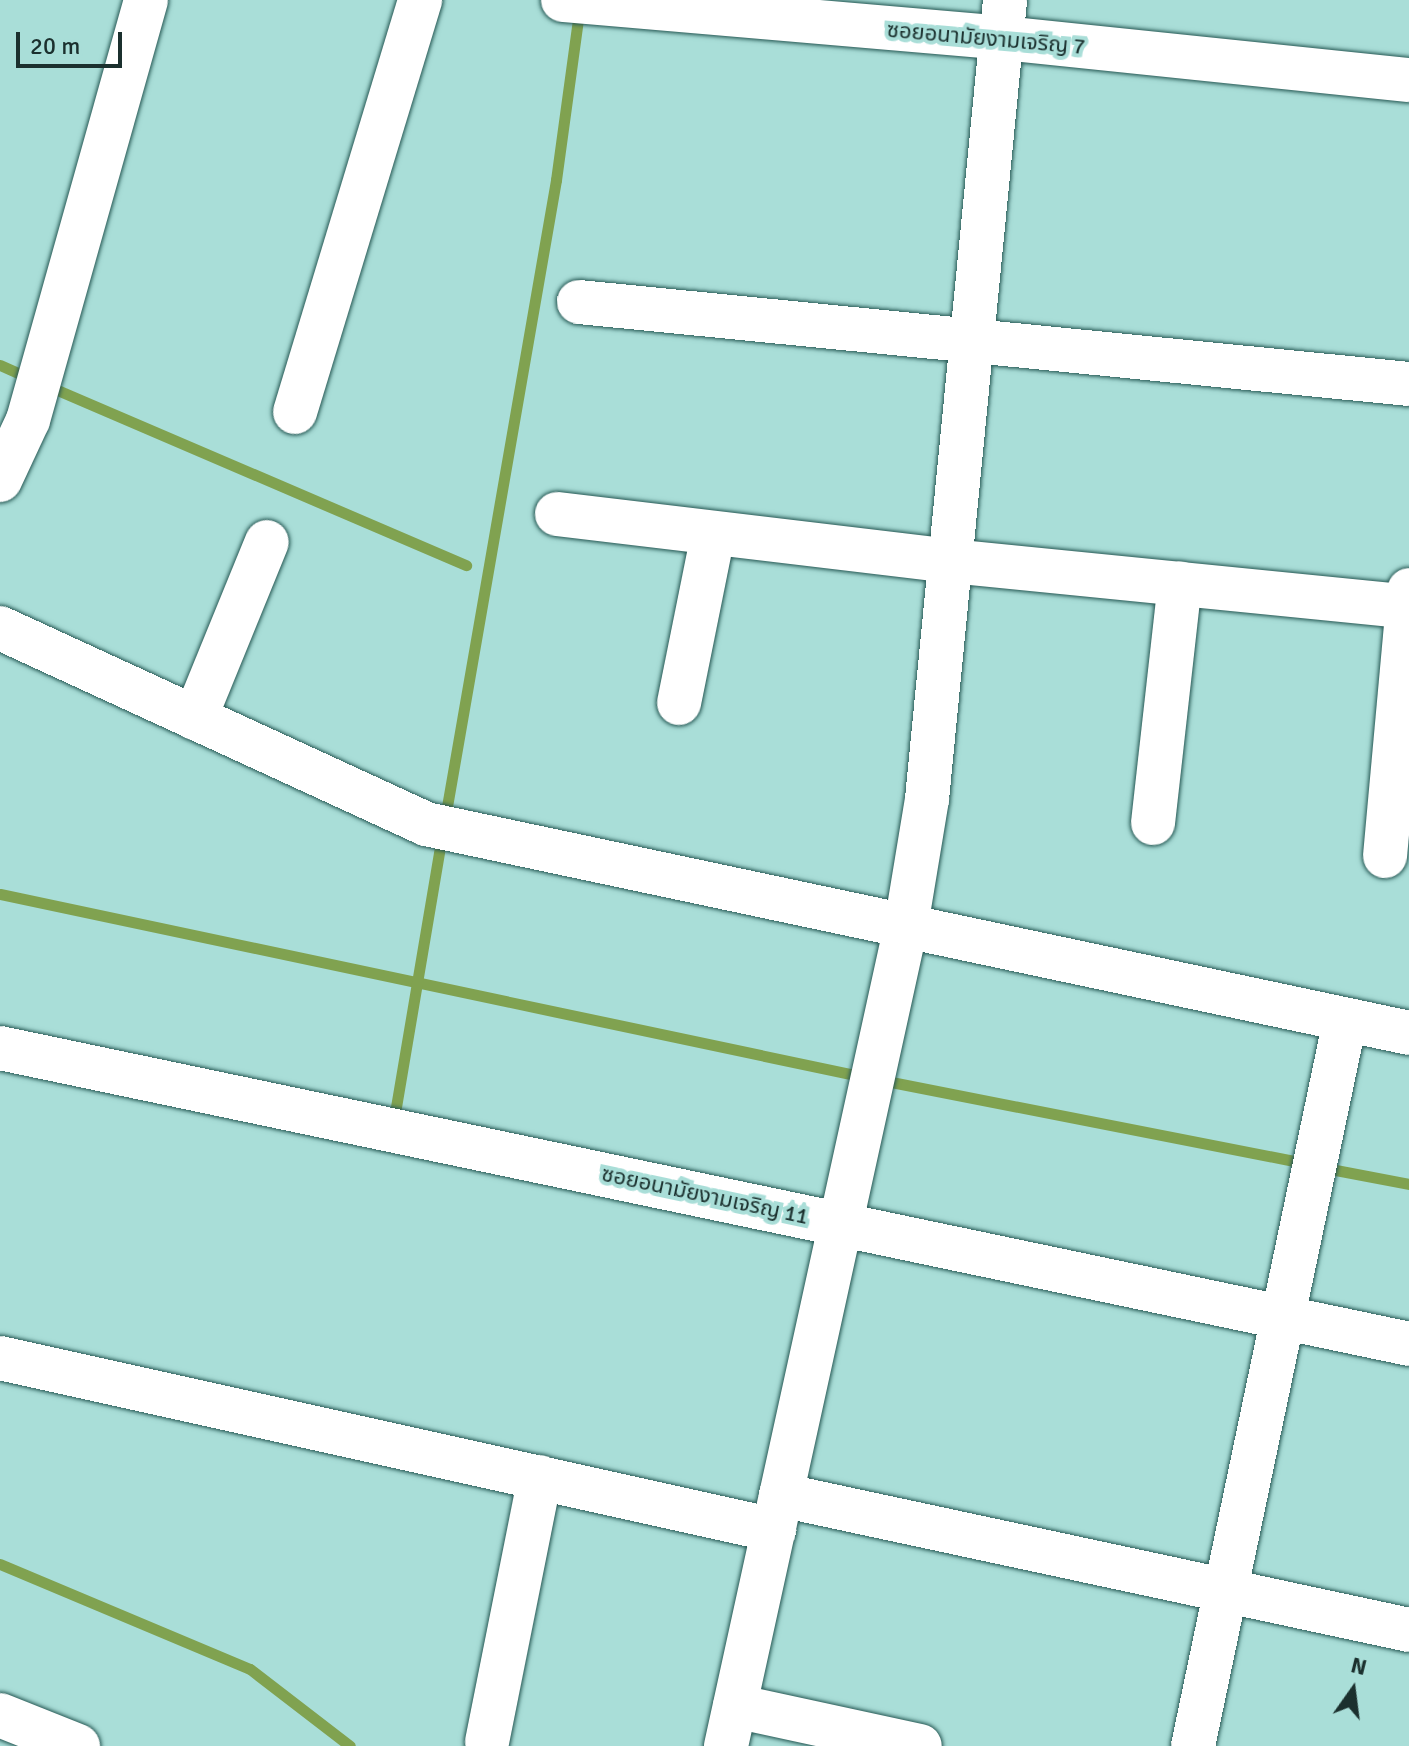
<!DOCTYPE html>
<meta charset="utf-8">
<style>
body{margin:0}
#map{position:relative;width:1409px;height:1746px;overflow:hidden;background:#a9ded8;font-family:Signika,"Noto Sans Thai",sans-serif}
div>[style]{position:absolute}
.stream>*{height:11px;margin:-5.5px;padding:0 5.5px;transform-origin:5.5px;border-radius:5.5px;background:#80a250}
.roads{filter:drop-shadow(0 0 2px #265854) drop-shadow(0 0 2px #265854)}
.minor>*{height:44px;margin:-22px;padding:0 22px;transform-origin:22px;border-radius:22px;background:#fff}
span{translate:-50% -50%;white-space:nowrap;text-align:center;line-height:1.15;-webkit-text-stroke:8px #a9ded8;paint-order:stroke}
.street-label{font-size:22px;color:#1b302e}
.north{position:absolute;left:1313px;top:1650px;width:80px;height:80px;-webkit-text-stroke:6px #a9ded8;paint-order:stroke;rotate:14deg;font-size:22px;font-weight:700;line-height:32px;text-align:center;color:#1b302e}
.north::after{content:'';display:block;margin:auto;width:28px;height:36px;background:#1b302e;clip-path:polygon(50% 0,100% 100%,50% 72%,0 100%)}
.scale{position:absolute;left:16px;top:32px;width:106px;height:36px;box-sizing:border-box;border:4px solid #1b302e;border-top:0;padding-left:10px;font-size:24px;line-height:28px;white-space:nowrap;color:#1b302e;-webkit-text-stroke:6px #a9ded8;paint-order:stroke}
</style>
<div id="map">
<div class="stream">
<div style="left:0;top:365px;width:35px;rotate:24deg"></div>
<div style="left:48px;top:386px;width:455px;rotate:23.2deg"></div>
<div style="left:445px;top:818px;width:648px;rotate:-80.13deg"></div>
<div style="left:556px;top:180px;width:171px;rotate:-82.2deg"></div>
<div style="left:0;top:894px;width:883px;rotate:11.96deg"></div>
<div style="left:881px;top:1080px;width:435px;rotate:11.1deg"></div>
<div style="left:396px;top:1107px;width:276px;rotate:-80.4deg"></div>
<div style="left:1325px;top:1168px;width:86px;rotate:10.8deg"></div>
<div style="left:0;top:1564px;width:271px;rotate:22.8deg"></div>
<div style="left:250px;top:1669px;width:126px;rotate:37.6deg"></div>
</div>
<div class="roads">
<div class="minor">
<div style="left:563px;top:0;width:441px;rotate:4.9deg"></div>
<div style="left:1002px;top:38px;width:409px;rotate:5.9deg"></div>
<div style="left:579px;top:302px;width:834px;rotate:5.64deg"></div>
<div style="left:295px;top:412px;width:431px;rotate:-73.1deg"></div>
<div style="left:0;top:480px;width:66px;rotate:-65deg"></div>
<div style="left:28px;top:420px;width:436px;rotate:-74.3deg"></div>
<div style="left:557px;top:514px;width:397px;rotate:6.8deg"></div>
<div style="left:951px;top:561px;width:460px;rotate:5.7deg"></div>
<div style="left:0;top:628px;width:469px;rotate:24.7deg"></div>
<div style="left:426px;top:824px;width:1005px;rotate:12deg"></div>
<div style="left:679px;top:703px;width:172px;rotate:-78.6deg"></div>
<div style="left:195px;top:718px;width:190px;rotate:-67.8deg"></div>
<div style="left:1153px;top:823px;width:241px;rotate:-83.6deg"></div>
<div style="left:1385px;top:856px;width:267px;rotate:-84.8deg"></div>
<div style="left:0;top:1048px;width:1440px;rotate:11.86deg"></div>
<div style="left:0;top:1358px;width:793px;rotate:12.53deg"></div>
<div style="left:781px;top:1495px;width:642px;rotate:12.13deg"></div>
<div style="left:735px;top:1706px;width:189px;rotate:12.2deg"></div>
<div style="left:0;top:1715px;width:84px;rotate:21.7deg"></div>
<div style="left:487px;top:1742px;width:270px;rotate:-78.7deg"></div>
<div style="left:726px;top:1746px;width:840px;rotate:-77.62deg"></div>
<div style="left:906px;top:926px;width:129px;rotate:-80.6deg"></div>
<div style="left:927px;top:799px;width:803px;rotate:-84.42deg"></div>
<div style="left:1193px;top:1746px;width:742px;rotate:-78.17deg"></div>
</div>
</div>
<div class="street-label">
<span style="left:986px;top:38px;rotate:5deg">ซอยอนามัยงามเจริญ 7</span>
<span style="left:705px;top:1195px;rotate:12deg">ซอยอนามัยงามเจริญ 11</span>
</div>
<div class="north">N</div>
<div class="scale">20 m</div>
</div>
